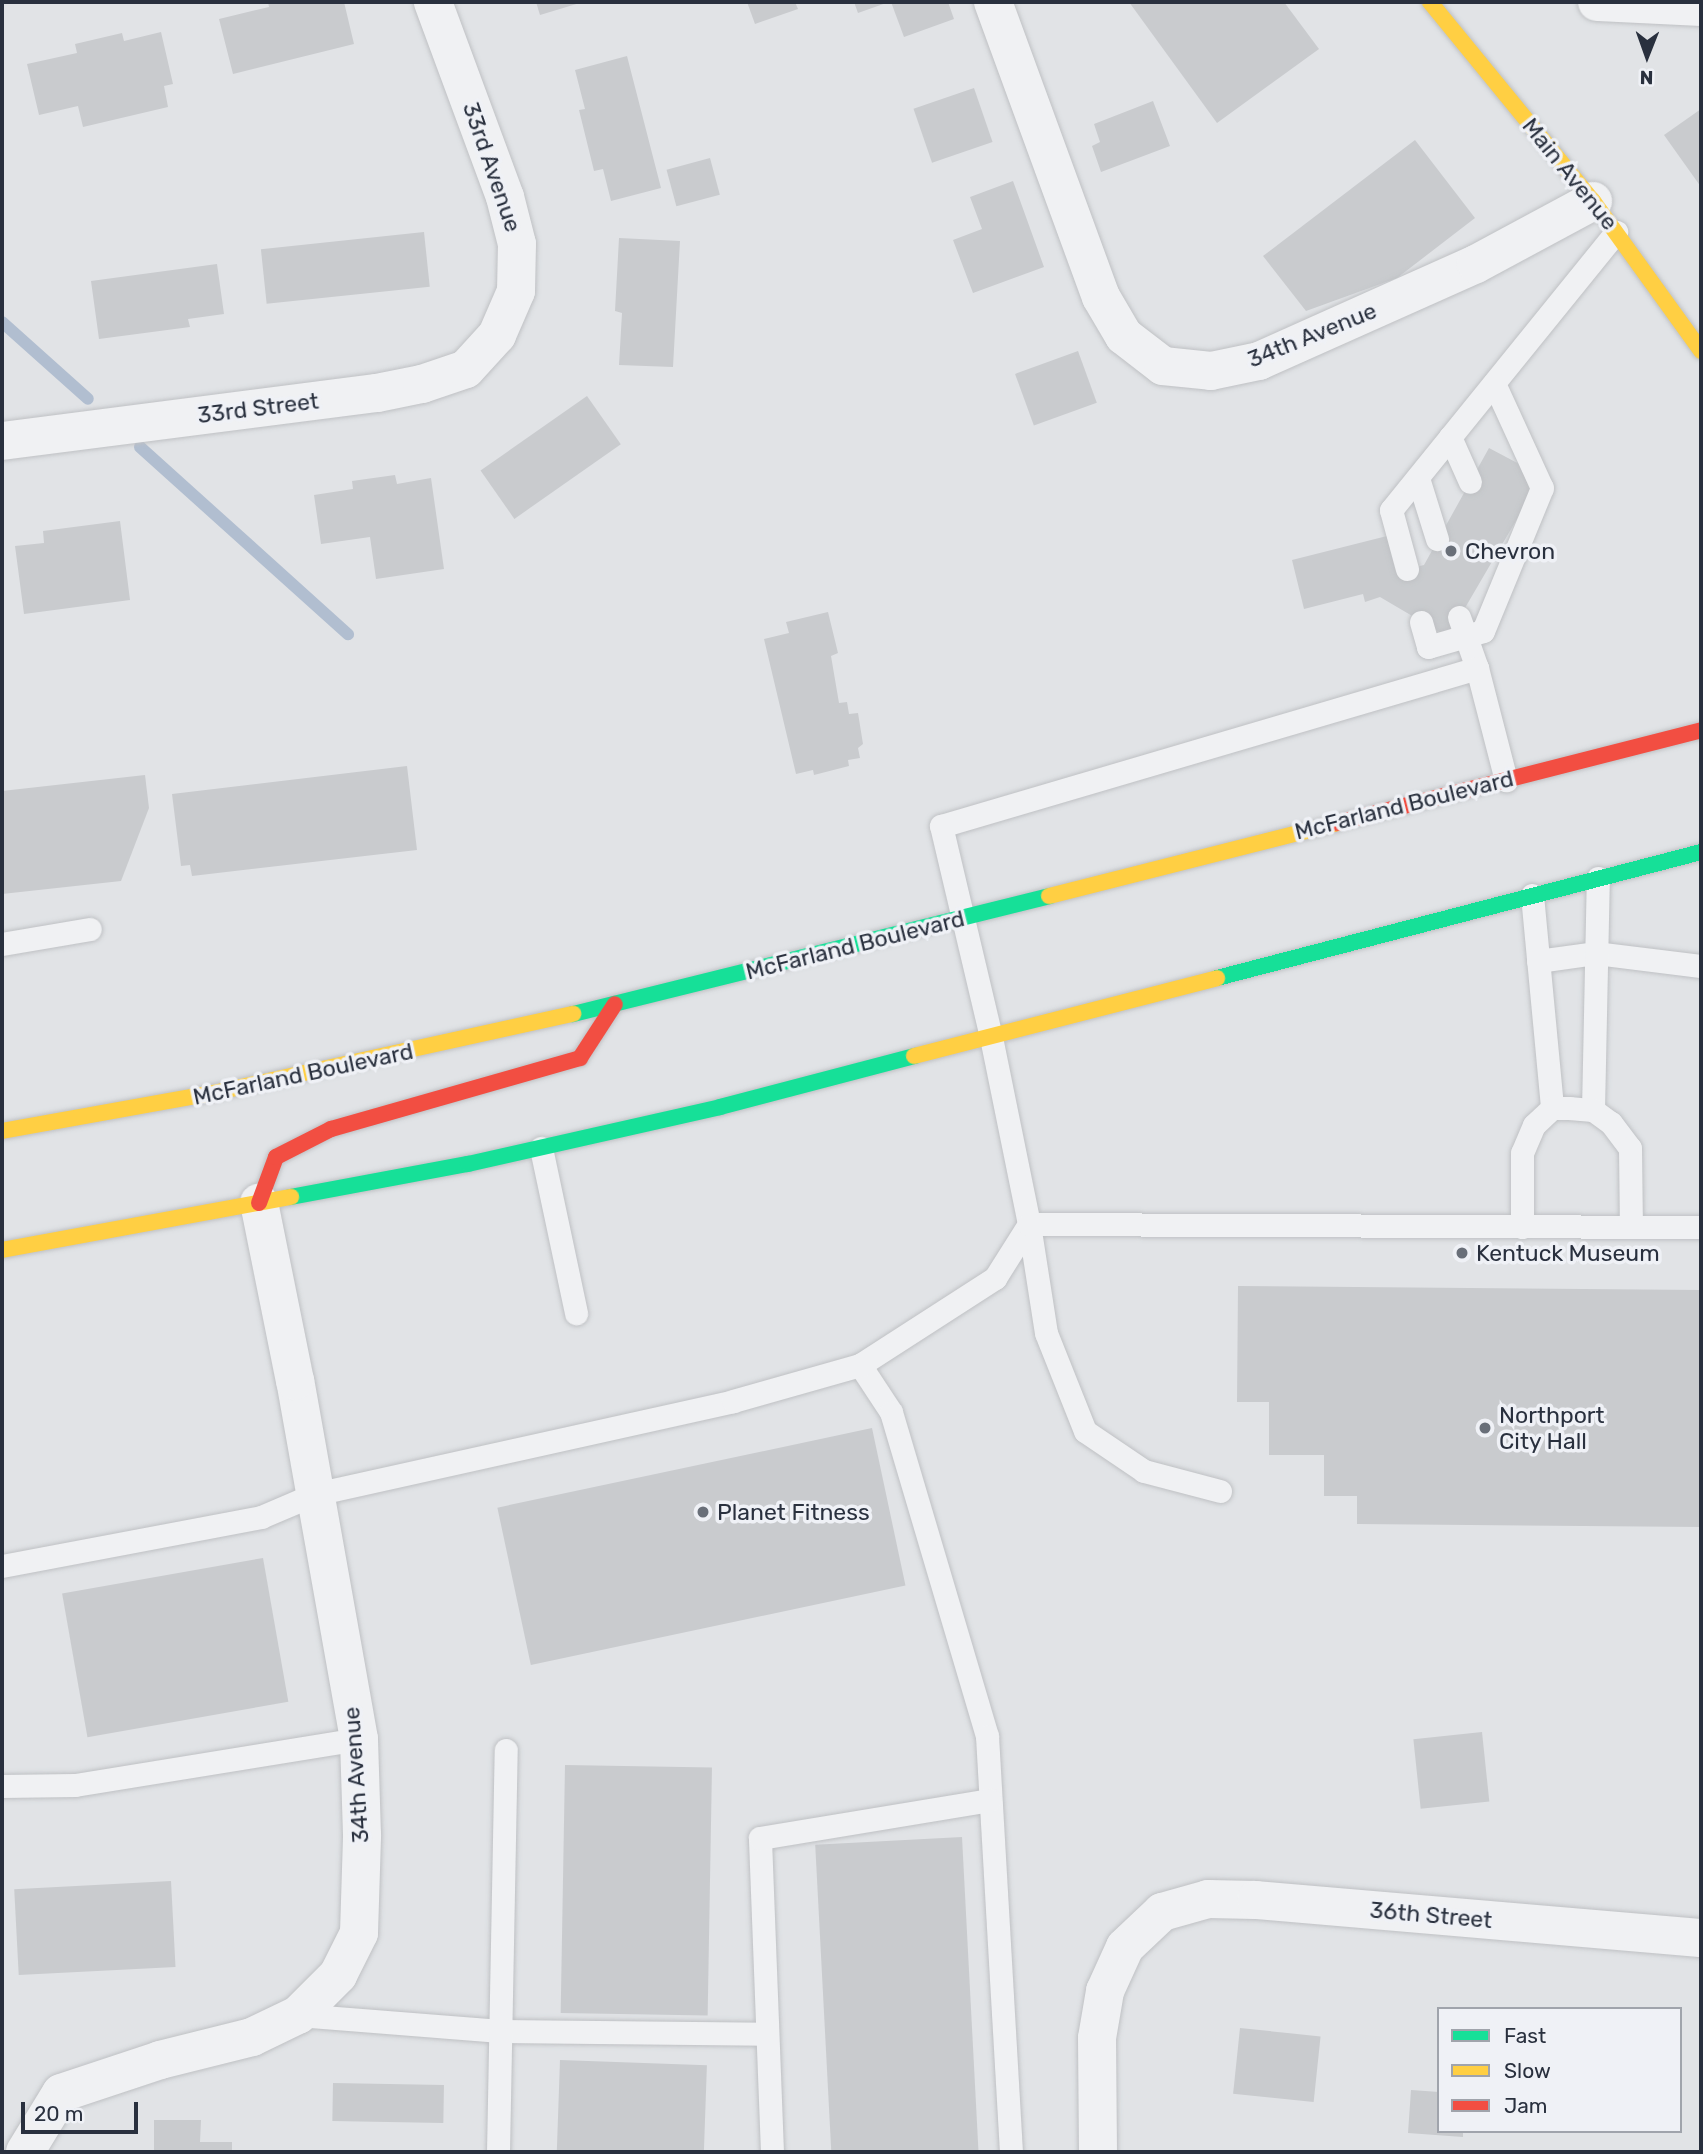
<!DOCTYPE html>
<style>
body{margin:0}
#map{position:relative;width:1703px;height:2154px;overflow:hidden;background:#e1e3e6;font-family:Rubik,sans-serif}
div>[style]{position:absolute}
.stream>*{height:12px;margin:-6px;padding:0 6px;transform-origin:6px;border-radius:6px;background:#b1bed0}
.building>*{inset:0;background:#c9cbce;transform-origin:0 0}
.roads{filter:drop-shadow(0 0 2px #bfc1c4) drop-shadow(0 0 2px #bfc1c4)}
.lane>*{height:23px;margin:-11.5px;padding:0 11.5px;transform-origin:11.5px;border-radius:11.5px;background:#f0f1f3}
.street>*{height:38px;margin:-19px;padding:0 19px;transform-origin:19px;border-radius:19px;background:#f0f1f3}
.fast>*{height:16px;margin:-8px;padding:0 8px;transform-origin:8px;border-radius:8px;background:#16e098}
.slow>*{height:16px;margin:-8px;padding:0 8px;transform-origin:8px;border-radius:8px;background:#ffcf43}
.jam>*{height:16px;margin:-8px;padding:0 8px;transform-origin:8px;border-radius:8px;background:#f24e42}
.dots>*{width:19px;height:19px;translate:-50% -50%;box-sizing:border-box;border:4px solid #eff1f6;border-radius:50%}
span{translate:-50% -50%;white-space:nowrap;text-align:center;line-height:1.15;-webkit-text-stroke:7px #eff1f6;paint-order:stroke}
.street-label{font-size:23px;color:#29303e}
.poi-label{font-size:23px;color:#29303e}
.left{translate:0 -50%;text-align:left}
.frame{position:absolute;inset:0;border:4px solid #29303e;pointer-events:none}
.legend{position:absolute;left:1437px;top:2007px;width:245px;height:126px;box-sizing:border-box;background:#eff1f6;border:2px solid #a0a4ac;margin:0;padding:9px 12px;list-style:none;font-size:21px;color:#29303e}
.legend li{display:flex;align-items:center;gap:14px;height:35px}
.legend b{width:35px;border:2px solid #a0a4ac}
.north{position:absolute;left:1612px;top:21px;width:70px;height:70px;-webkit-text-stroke:5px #eff1f6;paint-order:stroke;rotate:181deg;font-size:19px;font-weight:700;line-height:28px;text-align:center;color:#29303e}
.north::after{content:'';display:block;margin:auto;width:24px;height:32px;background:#29303e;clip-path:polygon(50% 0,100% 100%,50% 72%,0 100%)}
.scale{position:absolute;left:21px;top:2102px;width:117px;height:32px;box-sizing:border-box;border:4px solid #29303e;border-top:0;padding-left:9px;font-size:21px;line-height:24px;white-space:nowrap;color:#29303e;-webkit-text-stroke:5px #eff1f6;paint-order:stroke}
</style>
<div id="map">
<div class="stream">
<div style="left:2px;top:322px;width:115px;rotate:41.8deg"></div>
<div style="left:140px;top:447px;width:280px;rotate:42deg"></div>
</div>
<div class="building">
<div style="clip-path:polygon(268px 2px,344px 2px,354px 44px,233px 74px,219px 19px,269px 7px)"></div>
<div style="clip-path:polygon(536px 2px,583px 2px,540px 15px)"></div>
<div style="clip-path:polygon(747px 2px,795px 2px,798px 9px,755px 24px)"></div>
<div style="clip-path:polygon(854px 2px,889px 2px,858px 13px)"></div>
<div style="clip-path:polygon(891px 2px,948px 2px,954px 19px,904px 37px)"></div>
<div style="clip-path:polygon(1129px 2px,1284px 2px,1319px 49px,1217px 123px)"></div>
<div style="clip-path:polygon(161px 32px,173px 84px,164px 86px,168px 107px,83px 127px,78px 106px,39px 115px,27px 64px,77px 53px,75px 44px,122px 33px,124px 41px)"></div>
<div style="clip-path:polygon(627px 56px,661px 188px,611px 201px,603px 169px,594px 171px,579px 110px,585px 109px,575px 70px)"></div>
<div style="left:974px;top:88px;width:57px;height:64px;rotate:71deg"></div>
<div style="clip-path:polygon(1153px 101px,1170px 146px,1101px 172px,1092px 146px,1100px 142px,1094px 124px)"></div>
<div style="clip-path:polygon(1701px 109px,1701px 187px,1664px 135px)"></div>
<div style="clip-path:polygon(1415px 140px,1475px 218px,1397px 278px,1306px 311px,1263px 256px)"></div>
<div style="left:710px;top:158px;width:38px;height:45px;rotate:75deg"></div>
<div style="clip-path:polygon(1013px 181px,1044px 267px,973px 293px,953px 240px,982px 229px,970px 197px)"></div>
<div style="left:424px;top:232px;width:55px;height:164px;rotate:84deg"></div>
<div style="clip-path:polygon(619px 238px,680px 241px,673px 367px,619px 365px,622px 313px,615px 311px)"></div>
<div style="clip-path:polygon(217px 264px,224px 314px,188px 319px,190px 327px,99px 339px,91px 281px)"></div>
<div style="left:1078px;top:351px;width:55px;height:67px;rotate:70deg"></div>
<div style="left:587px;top:396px;width:59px;height:130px;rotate:55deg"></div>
<div style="clip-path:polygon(1489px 448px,1523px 466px,1531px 495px,1448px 637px,1380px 597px,1365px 602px,1363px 594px,1304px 609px,1292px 560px,1387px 536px,1396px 572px,1424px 565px)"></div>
<div style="clip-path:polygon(395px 475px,397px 484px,431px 478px,444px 569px,376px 579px,370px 537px,321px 544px,314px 495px,353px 489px,352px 481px)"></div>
<div style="clip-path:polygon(120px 521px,130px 600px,24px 614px,15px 546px,44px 543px,43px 531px)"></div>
<div style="clip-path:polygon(828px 612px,838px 653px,831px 656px,839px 703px,847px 702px,849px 714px,858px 713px,863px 744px,858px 748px,860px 758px,848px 760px,849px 766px,814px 775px,813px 770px,796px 774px,764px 639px,789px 633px,786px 622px)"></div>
<div style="clip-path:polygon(407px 766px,417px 850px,192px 876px,190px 865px,181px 866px,172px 794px)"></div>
<div style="clip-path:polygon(145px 775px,149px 808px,121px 881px,2px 894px,2px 791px)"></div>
<div style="clip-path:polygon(1238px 1286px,1701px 1290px,1701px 1527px,1357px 1524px,1357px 1496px,1324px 1496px,1324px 1455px,1269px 1455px,1269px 1402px,1237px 1402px)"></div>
<div style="left:872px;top:1428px;width:161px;height:383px;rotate:78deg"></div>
<div style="left:263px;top:1558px;width:146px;height:204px;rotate:80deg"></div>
<div style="left:1482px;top:1732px;width:70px;height:69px;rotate:84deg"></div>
<div style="left:565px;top:1765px;width:147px;height:248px;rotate:1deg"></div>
<div style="left:962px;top:1837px;width:315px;height:147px;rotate:87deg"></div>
<div style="left:171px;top:1881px;width:86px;height:157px;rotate:87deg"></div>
<div style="left:1240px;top:2028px;width:81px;height:66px;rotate:6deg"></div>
<div style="left:560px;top:2060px;width:147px;height:92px;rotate:2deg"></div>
<div style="left:333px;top:2083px;width:111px;height:38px;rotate:1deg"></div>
<div style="clip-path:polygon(1411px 2090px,1439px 2092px,1439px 2131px,1463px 2131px,1463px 2137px,1408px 2133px)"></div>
<div style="clip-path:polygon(154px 2120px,201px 2120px,200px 2142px,232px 2142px,232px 2152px,154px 2152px)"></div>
</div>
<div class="roads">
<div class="lane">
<div style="left:1450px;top:437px;width:49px;rotate:66deg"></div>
<div style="left:1418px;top:478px;width:64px;rotate:72.7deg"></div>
<div style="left:1407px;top:569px;width:61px;rotate:-105.2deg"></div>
<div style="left:1391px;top:510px;width:358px;rotate:-51deg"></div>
<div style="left:1459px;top:617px;width:54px;rotate:70.6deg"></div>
<div style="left:1421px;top:622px;width:26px;rotate:74deg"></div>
<div style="left:1428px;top:647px;width:57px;rotate:-16.2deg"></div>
<div style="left:1483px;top:631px;width:155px;rotate:-67.6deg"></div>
<div style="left:1542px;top:488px;width:115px;rotate:-114.6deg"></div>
<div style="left:1532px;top:895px;width:214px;rotate:84.6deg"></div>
<div style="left:2px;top:944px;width:89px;rotate:-9.7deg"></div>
<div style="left:1538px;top:961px;width:59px;rotate:-7.9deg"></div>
<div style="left:1596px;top:953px;width:106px;rotate:7.1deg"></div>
<div style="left:1593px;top:1110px;width:232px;rotate:-88.8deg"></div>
<div style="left:541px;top:1148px;width:169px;rotate:78deg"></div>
<div style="left:1522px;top:1227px;width:74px;rotate:-90deg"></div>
<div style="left:1522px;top:1153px;width:30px;rotate:-67deg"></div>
<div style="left:1534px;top:1125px;width:25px;rotate:-43deg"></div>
<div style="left:1552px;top:1108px;width:17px"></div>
<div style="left:1569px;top:1108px;width:24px;rotate:5deg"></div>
<div style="left:1593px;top:1110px;width:22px;rotate:36deg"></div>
<div style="left:1611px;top:1123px;width:31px;rotate:53deg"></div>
<div style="left:1630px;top:1148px;width:79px;rotate:89.3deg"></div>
<div style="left:860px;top:1365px;width:56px;rotate:56.6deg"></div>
<div style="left:891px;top:1412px;width:338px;rotate:73.5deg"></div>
<div style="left:987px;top:1736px;width:417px;rotate:86.7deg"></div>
<div style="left:1220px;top:1491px;width:79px;rotate:-165.3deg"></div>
<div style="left:1144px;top:1471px;width:71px;rotate:-145.9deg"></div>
<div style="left:1085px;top:1431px;width:105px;rotate:-111.7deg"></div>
<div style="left:1046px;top:1333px;width:110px;rotate:-98.9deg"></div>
<div style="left:1029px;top:1224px;width:191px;rotate:-101.5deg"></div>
<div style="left:991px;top:1037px;width:217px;rotate:-103.3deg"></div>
<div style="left:941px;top:826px;width:559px;rotate:-16.42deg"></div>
<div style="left:1477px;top:668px;width:116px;rotate:75.5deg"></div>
<div style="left:2px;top:1566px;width:264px;rotate:-10.7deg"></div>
<div style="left:261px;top:1517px;width:59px;rotate:-23.1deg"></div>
<div style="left:315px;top:1494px;width:428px;rotate:-12.5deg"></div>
<div style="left:733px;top:1401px;width:132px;rotate:-15.8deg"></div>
<div style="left:860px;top:1365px;width:161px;rotate:-32.8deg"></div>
<div style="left:995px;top:1278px;width:64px;rotate:-57.8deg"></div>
<div style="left:1029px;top:1224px;width:672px;rotate:0.26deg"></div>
<div style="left:2px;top:1786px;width:73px;rotate:-0.8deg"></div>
<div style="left:75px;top:1785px;width:288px;rotate:-9.2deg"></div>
<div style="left:298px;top:2015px;width:203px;rotate:4.5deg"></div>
<div style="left:500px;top:2031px;width:266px;rotate:0.6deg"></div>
<div style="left:498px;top:2152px;width:402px;rotate:-88.9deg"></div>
<div style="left:772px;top:2152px;width:314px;rotate:-92.2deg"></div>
<div style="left:760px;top:1838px;width:233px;rotate:-9.4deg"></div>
</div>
<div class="street">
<div style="left:993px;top:2px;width:314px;rotate:69.9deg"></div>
<div style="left:1101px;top:297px;width:45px;rotate:59.5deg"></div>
<div style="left:1124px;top:336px;width:49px;rotate:37.6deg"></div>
<div style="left:1163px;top:366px;width:48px;rotate:5.9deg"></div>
<div style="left:1211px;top:371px;width:49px;rotate:-11.8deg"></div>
<div style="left:1259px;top:361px;width:238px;rotate:-24.1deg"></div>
<div style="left:1476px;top:264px;width:133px;rotate:-28.3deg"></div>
<div style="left:1597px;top:2px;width:104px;rotate:2.8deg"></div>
<div style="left:2px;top:441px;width:378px;rotate:-7.3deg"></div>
<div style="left:377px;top:393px;width:46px;rotate:-11.3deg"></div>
<div style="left:422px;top:384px;width:46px;rotate:-18.8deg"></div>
<div style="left:466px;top:369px;width:46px;rotate:-47.6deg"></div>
<div style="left:497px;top:335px;width:48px;rotate:-66.6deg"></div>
<div style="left:516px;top:291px;width:47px;rotate:-88.8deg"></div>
<div style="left:517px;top:244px;width:49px;rotate:-104.3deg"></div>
<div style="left:505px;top:197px;width:208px;rotate:-110.3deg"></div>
<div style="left:25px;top:2152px;width:69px;rotate:-58.6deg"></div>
<div style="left:61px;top:2093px;width:104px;rotate:-18.4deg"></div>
<div style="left:160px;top:2060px;width:95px;rotate:-14deg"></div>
<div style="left:252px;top:2037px;width:51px;rotate:-25.6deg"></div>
<div style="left:298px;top:2015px;width:57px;rotate:-45deg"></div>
<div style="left:338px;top:1975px;width:47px;rotate:-63.4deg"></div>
<div style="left:359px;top:1933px;width:98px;rotate:-88.2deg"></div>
<div style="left:362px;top:1835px;width:96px;rotate:-91.8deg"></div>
<div style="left:359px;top:1739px;width:364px;rotate:-100.1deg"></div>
<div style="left:295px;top:1381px;width:182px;rotate:-101.4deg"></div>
<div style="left:1098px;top:2152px;width:114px;rotate:-90.5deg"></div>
<div style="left:1097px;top:2038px;width:48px;rotate:-80.3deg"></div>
<div style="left:1105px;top:1991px;width:48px;rotate:-65.6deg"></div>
<div style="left:1125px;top:1947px;width:51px;rotate:-43.4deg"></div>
<div style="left:1162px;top:1912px;width:48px;rotate:-15.8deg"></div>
<div style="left:1208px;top:1899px;width:48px;rotate:1.2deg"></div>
<div style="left:1256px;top:1900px;width:447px;rotate:4.9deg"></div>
</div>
<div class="fast">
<div style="left:1217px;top:978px;width:500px;rotate:-14.59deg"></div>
<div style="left:573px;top:1014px;width:490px;rotate:-13.9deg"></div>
<div style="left:291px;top:1197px;width:180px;rotate:-10.6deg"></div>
<div style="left:468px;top:1164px;width:258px;rotate:-12.7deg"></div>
<div style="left:720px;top:1107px;width:201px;rotate:-14.7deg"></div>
</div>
<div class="slow">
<div style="left:1430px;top:2px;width:257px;rotate:50.7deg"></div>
<div style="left:1593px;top:201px;width:185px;rotate:54.2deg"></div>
<div style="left:1049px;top:896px;width:297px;rotate:-14.2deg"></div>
<div style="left:914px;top:1056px;width:313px;rotate:-14.4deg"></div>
<div style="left:2px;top:1131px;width:214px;rotate:-10.2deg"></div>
<div style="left:213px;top:1093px;width:369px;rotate:-12.4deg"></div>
<div style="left:2px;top:1250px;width:294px;rotate:-10.4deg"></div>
</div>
<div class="jam">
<div style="left:1337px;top:823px;width:376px;rotate:-14.3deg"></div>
<div style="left:259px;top:1203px;width:49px;rotate:-69.7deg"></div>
<div style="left:276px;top:1157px;width:62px;rotate:-27deg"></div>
<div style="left:331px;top:1129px;width:259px;rotate:-15.9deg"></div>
<div style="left:580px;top:1058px;width:64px;rotate:-57.1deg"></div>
</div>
</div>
<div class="dots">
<div style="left:1451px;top:551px;background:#696f79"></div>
<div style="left:1462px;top:1253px;background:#696f79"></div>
<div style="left:1485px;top:1428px;background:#696f79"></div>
<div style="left:703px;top:1512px;background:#696f79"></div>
</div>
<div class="street-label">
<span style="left:492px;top:167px;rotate:71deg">33rd Avenue</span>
<span style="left:1570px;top:174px;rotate:51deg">Main Avenue</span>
<span style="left:1312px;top:335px;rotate:-22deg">34th Avenue</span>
<span style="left:258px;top:408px;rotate:-7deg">33rd Street</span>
<span style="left:1404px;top:805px;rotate:-14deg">McFarland Boulevard</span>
<span style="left:855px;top:945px;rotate:-14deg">McFarland Boulevard</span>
<span style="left:303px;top:1074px;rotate:-12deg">McFarland Boulevard</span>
<span style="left:356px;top:1775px;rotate:-94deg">34th Avenue</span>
<span style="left:1431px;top:1915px;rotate:5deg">36th Street</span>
</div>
<div class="poi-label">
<span class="left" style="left:1465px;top:551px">Chevron</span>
<span class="left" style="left:1476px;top:1253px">Kentuck Museum</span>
<span class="left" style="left:1499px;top:1428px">Northport<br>City Hall</span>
<span class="left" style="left:717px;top:1512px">Planet Fitness</span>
</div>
<div class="frame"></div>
<ul class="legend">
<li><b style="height:9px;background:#16e098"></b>Fast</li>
<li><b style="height:9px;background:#ffcf43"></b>Slow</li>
<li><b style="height:9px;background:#f24e42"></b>Jam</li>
</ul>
<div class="north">N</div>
<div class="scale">20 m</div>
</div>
